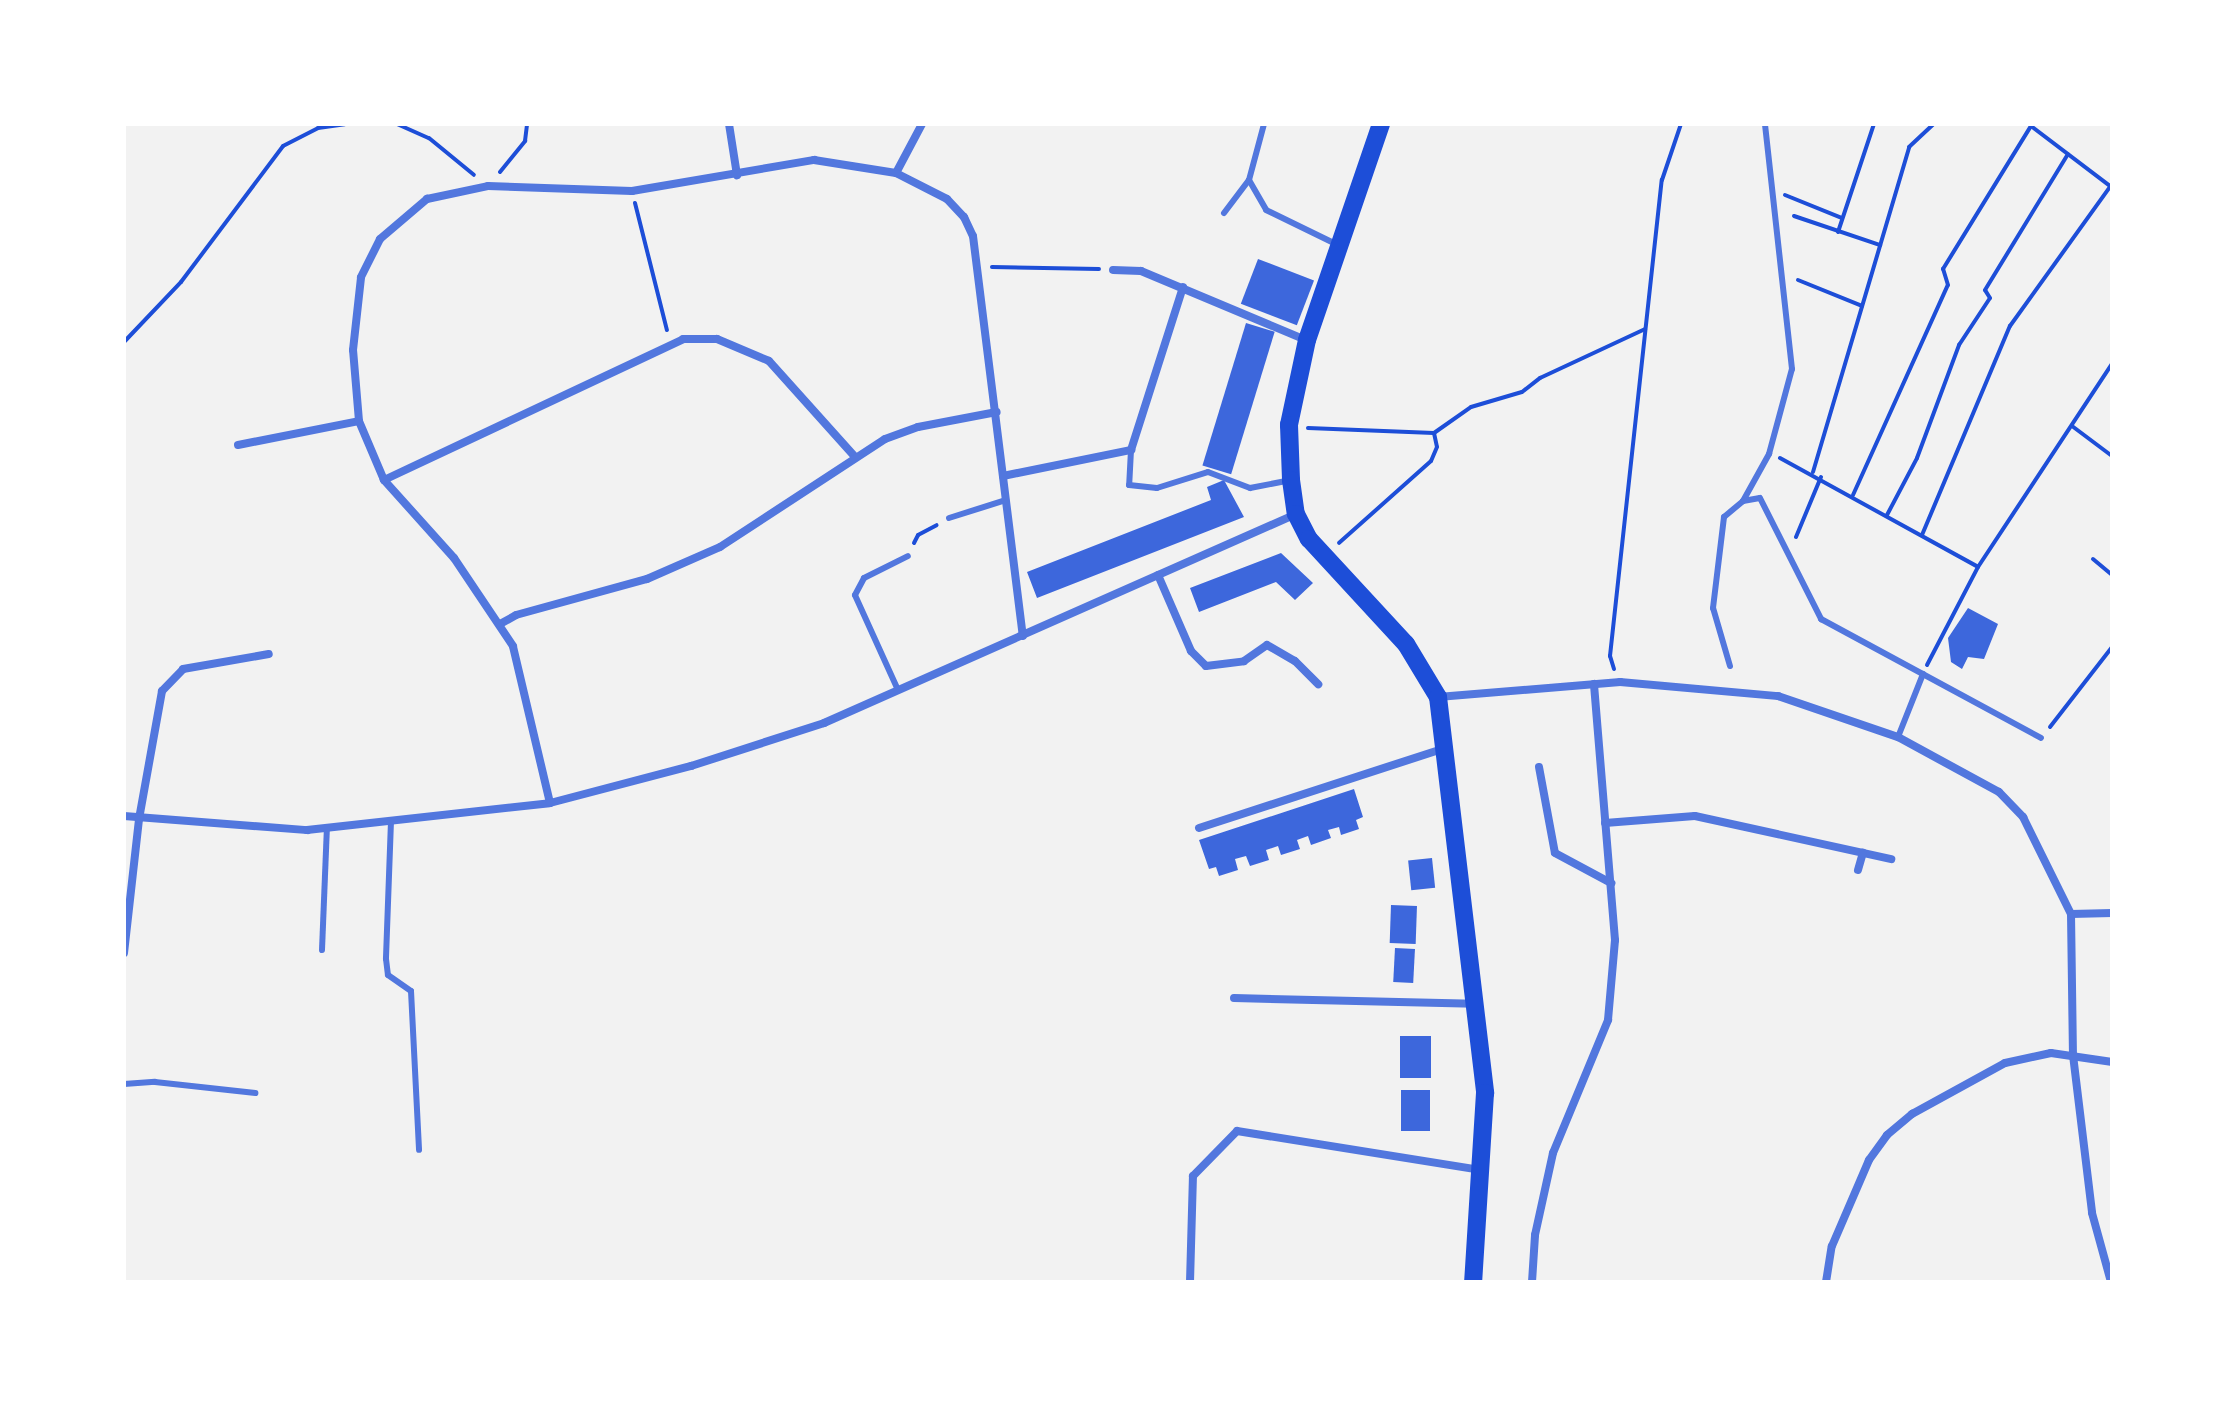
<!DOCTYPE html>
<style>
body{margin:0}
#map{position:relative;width:2236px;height:1406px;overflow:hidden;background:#f2f2f2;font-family:Roboto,sans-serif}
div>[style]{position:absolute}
.building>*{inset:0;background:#3d67dc;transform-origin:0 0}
.path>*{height:4px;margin:-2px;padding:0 2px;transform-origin:2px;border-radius:2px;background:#1d4ed8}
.service>*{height:6px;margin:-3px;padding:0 3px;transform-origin:3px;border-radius:3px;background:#5277de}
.minor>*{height:8px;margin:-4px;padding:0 4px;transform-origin:4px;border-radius:4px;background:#5277de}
.primary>*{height:18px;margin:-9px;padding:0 9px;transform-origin:9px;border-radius:9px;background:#1d4ed8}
span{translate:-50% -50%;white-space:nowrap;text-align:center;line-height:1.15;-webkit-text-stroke:6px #fff;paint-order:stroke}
.frame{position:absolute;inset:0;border:126px solid #fff;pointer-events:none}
</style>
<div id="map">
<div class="building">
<div style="left:1258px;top:259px;width:60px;height:48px;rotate:21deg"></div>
<div style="left:1246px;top:323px;width:30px;height:149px;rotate:17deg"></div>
<div style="clip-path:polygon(1224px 480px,1244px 517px,1037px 598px,1027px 572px,1211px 500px,1207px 487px)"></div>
<div style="clip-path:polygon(1281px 553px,1313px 583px,1295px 600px,1276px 582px,1199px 612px,1190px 588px)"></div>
<div style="clip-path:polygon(1968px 608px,1998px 624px,1984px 659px,1968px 657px,1962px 669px,1951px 662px,1948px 638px)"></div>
<div style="clip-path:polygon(1354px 789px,1363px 817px,1356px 820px,1359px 829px,1341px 835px,1339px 827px,1328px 830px,1331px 838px,1311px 845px,1308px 836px,1297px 840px,1300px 849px,1281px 855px,1278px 846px,1266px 850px,1269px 860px,1250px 866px,1246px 856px,1235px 859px,1238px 870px,1219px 876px,1216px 867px,1209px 869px,1199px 840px)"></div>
<div style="left:1432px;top:858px;width:30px;height:24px;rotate:84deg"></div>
<div style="left:1391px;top:905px;width:26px;height:38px;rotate:2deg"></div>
<div style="left:1395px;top:948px;width:20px;height:34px;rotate:3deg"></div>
<div style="left:1431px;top:1036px;width:42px;height:31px;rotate:90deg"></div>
<div style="left:1401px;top:1090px;width:29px;height:41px"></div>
</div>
<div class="path">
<div style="left:397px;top:124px;width:35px;rotate:24deg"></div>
<div style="left:429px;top:138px;width:58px;rotate:39.4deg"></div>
<div style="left:500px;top:172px;width:40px;rotate:-51deg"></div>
<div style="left:525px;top:141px;width:17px;rotate:-83deg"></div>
<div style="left:1785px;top:195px;width:61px;rotate:22deg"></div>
<div style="left:635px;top:203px;width:131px;rotate:75.9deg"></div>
<div style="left:1794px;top:216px;width:91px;rotate:18.6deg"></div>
<div style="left:1838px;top:232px;width:114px;rotate:-71.6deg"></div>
<div style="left:992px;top:267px;width:107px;rotate:1.1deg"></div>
<div style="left:1798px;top:280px;width:69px;rotate:22.1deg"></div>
<div style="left:124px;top:342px;width:83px;rotate:-46.5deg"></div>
<div style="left:181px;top:282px;width:170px;rotate:-53.1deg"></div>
<div style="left:283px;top:146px;width:39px;rotate:-27deg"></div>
<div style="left:318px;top:128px;width:27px;rotate:-8deg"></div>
<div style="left:2072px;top:426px;width:50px;rotate:36.9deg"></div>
<div style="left:1308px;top:428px;width:126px;rotate:2.3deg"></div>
<div style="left:1434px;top:433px;width:14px;rotate:78deg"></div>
<div style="left:1437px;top:447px;width:15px;rotate:113deg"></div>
<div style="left:1431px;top:461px;width:123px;rotate:138.3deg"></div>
<div style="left:1434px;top:433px;width:45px;rotate:-35.1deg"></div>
<div style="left:1471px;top:407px;width:53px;rotate:-16.4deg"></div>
<div style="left:1522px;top:392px;width:23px;rotate:-38deg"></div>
<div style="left:1540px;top:378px;width:116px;rotate:-25deg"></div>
<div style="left:1780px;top:458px;width:226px;rotate:28.8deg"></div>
<div style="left:1813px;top:472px;width:339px;rotate:-73.5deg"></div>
<div style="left:1909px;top:147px;width:34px;rotate:-43deg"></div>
<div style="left:1853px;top:495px;width:230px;rotate:-65.7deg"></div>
<div style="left:1948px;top:285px;width:17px;rotate:-107deg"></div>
<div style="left:1943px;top:269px;width:168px;rotate:-58.4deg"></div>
<div style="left:2031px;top:126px;width:99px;rotate:37.2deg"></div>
<div style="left:1887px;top:515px;width:64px;rotate:-62.2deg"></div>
<div style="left:1917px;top:458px;width:121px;rotate:-69.6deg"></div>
<div style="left:1959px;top:345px;width:56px;rotate:-56.6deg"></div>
<div style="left:1990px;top:298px;width:9px;rotate:-122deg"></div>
<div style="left:1985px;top:290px;width:159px;rotate:-58.6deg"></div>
<div style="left:1922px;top:535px;width:227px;rotate:-67.2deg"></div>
<div style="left:2010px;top:326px;width:175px;rotate:-54.3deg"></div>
<div style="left:1796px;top:537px;width:65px;rotate:-67.4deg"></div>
<div style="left:914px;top:543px;width:9px;rotate:-63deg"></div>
<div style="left:918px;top:535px;width:21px;rotate:-28deg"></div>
<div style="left:2093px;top:559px;width:25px;rotate:40deg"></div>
<div style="left:1927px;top:665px;width:110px;rotate:-62.5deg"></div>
<div style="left:1978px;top:567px;width:243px;rotate:-56.6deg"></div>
<div style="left:1614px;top:669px;width:14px;rotate:-107deg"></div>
<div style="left:1610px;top:656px;width:479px;rotate:-83.8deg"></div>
<div style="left:1662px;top:180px;width:59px;rotate:-71.3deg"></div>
<div style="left:2050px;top:727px;width:101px;rotate:-52.2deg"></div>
</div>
<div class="service">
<div style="left:1249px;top:180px;width:34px;rotate:60deg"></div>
<div style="left:1266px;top:210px;width:80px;rotate:25.9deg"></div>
<div style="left:1224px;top:213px;width:41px;rotate:-52.9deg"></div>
<div style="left:1249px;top:180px;width:58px;rotate:-75deg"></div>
<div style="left:1131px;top:450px;width:35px;rotate:93deg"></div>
<div style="left:1129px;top:485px;width:28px;rotate:6deg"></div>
<div style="left:1157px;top:488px;width:53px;rotate:-17.4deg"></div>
<div style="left:1208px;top:472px;width:45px;rotate:20.9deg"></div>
<div style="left:1250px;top:488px;width:38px;rotate:-11deg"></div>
<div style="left:1743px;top:501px;width:54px;rotate:-61deg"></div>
<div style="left:1769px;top:454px;width:88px;rotate:-74.9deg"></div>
<div style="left:1792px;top:369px;width:246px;rotate:-96.3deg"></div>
<div style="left:949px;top:518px;width:60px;rotate:-17.5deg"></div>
<div style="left:1730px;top:666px;width:60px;rotate:-106.3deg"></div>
<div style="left:1713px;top:608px;width:92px;rotate:-83.1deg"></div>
<div style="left:1724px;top:517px;width:25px;rotate:-40deg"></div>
<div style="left:1743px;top:501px;width:17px;rotate:-10deg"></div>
<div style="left:1760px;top:498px;width:136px;rotate:63.2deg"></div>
<div style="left:1821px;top:619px;width:250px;rotate:28.4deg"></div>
<div style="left:898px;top:690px;width:104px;rotate:-114.4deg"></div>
<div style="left:855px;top:595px;width:19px;rotate:-62deg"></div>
<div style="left:864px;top:578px;width:49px;rotate:-26.6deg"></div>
<div style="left:1898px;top:737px;width:68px;rotate:-68.4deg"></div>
<div style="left:391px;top:821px;width:138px;rotate:92.1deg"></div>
<div style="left:386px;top:959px;width:16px;rotate:83deg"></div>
<div style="left:388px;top:975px;width:28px;rotate:35deg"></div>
<div style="left:411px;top:991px;width:159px;rotate:87.1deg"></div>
<div style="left:322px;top:950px;width:122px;rotate:-87.7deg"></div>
<div style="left:124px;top:1084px;width:31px;rotate:-4deg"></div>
<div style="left:155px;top:1082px;width:101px;rotate:6.3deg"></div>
</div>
<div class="minor">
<div style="left:729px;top:124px;width:52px;rotate:81.1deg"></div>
<div style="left:896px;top:173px;width:55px;rotate:-62deg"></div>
<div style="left:1113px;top:270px;width:28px;rotate:2deg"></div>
<div style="left:1141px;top:271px;width:179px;rotate:22.7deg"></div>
<div style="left:238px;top:445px;width:123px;rotate:-11.2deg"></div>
<div style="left:1003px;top:476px;width:131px;rotate:-11.5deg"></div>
<div style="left:1131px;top:450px;width:171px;rotate:-72.3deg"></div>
<div style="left:384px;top:480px;width:331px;rotate:-25.2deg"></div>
<div style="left:683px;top:339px;width:34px"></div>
<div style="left:717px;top:339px;width:56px;rotate:22.9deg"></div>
<div style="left:769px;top:361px;width:129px;rotate:48.1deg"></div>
<div style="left:1158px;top:575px;width:83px;rotate:66.5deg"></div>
<div style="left:1191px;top:651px;width:21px;rotate:45deg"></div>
<div style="left:1206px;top:666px;width:38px;rotate:-7deg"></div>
<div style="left:1244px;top:661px;width:28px;rotate:-35deg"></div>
<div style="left:1267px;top:645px;width:32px;rotate:30deg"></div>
<div style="left:1295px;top:661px;width:33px;rotate:45deg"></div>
<div style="left:500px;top:624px;width:18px;rotate:-29deg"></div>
<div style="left:516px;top:615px;width:136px;rotate:-15.4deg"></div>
<div style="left:647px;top:579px;width:80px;rotate:-23.7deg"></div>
<div style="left:720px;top:547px;width:197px;rotate:-33.2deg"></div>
<div style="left:885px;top:439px;width:35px;rotate:-20deg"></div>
<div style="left:918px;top:427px;width:80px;rotate:-10.8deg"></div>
<div style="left:1438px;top:697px;width:183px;rotate:-4.7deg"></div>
<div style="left:1620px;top:682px;width:159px;rotate:5.1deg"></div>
<div style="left:1778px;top:696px;width:127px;rotate:18.9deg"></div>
<div style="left:1898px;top:737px;width:115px;rotate:28.6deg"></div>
<div style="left:1999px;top:792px;width:35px;rotate:46deg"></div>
<div style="left:2023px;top:817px;width:108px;rotate:63.7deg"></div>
<div style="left:2071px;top:914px;width:141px;rotate:89.2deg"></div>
<div style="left:2073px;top:1055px;width:159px;rotate:83.1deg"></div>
<div style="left:2092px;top:1213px;width:72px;rotate:74.6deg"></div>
<div style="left:1539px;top:767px;width:87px;rotate:79.5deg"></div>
<div style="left:1555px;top:853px;width:64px;rotate:28.2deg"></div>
<div style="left:550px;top:803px;width:161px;rotate:-103.3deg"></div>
<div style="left:513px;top:646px;width:106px;rotate:-123.8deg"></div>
<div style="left:454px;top:558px;width:105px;rotate:-131.9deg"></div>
<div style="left:384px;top:480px;width:64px;rotate:-113deg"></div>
<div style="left:359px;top:421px;width:71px;rotate:-94.8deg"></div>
<div style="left:353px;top:350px;width:73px;rotate:-83.7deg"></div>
<div style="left:361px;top:277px;width:42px;rotate:-63.4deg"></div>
<div style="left:380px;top:239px;width:62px;rotate:-40.4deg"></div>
<div style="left:427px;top:199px;width:62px;rotate:-12deg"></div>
<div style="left:488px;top:186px;width:144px;rotate:2deg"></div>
<div style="left:632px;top:191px;width:185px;rotate:-9.7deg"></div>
<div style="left:814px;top:160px;width:83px;rotate:9deg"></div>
<div style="left:896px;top:173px;width:57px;rotate:27deg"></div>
<div style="left:947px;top:199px;width:25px;rotate:47deg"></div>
<div style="left:964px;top:217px;width:21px;rotate:65deg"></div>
<div style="left:973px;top:236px;width:403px;rotate:82.9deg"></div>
<div style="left:124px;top:816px;width:184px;rotate:4.4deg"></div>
<div style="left:307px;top:830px;width:244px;rotate:-6.3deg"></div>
<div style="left:550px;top:803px;width:146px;rotate:-14.7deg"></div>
<div style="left:691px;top:766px;width:140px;rotate:-17.9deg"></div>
<div style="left:824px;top:723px;width:516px;rotate:-23.88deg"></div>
<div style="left:1605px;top:823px;width:90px;rotate:-4.4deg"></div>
<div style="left:1695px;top:816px;width:201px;rotate:12.4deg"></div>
<div style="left:1199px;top:828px;width:259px;rotate:-18deg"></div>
<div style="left:1858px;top:870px;width:18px;rotate:-74deg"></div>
<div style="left:2071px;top:914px;width:41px;rotate:-1.4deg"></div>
<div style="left:124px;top:953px;width:135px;rotate:-83.6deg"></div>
<div style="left:139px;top:819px;width:130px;rotate:-79.8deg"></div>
<div style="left:162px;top:691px;width:30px;rotate:-46deg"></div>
<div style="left:183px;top:669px;width:87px;rotate:-9.9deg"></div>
<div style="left:1234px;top:998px;width:240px;rotate:1.4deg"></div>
<div style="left:1190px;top:1282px;width:106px;rotate:-88.4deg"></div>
<div style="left:1193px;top:1176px;width:63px;rotate:-45.6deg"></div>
<div style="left:1237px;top:1131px;width:246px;rotate:9.1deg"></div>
<div style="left:1532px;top:1282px;width:47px;rotate:-86.3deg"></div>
<div style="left:1535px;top:1235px;width:84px;rotate:-77.6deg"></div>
<div style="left:1553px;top:1153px;width:144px;rotate:-67.5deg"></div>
<div style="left:1608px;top:1020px;width:80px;rotate:-85deg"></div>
<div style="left:1615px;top:940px;width:257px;rotate:-94.7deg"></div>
<div style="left:1826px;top:1282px;width:36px;rotate:-81deg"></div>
<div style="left:1832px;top:1246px;width:94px;rotate:-66.7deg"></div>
<div style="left:1869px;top:1160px;width:31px;rotate:-54deg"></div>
<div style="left:1887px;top:1135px;width:33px;rotate:-40deg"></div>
<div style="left:1912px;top:1114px;width:106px;rotate:-28.7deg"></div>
<div style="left:2005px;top:1063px;width:47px;rotate:-12.3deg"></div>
<div style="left:2051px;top:1053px;width:62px;rotate:8.4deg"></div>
</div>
<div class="primary">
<div style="left:1381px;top:124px;width:228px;rotate:108.9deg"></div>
<div style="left:1307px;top:340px;width:87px;rotate:102deg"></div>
<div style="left:1289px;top:425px;width:55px;rotate:87.9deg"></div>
<div style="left:1291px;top:480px;width:34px;rotate:82deg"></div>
<div style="left:1296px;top:514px;width:28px;rotate:63deg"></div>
<div style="left:1309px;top:539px;width:143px;rotate:47.3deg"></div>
<div style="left:1406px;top:644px;width:62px;rotate:58.9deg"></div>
<div style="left:1438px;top:697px;width:399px;rotate:83.2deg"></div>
<div style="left:1485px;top:1093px;width:189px;rotate:93.6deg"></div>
</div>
<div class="frame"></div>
</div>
